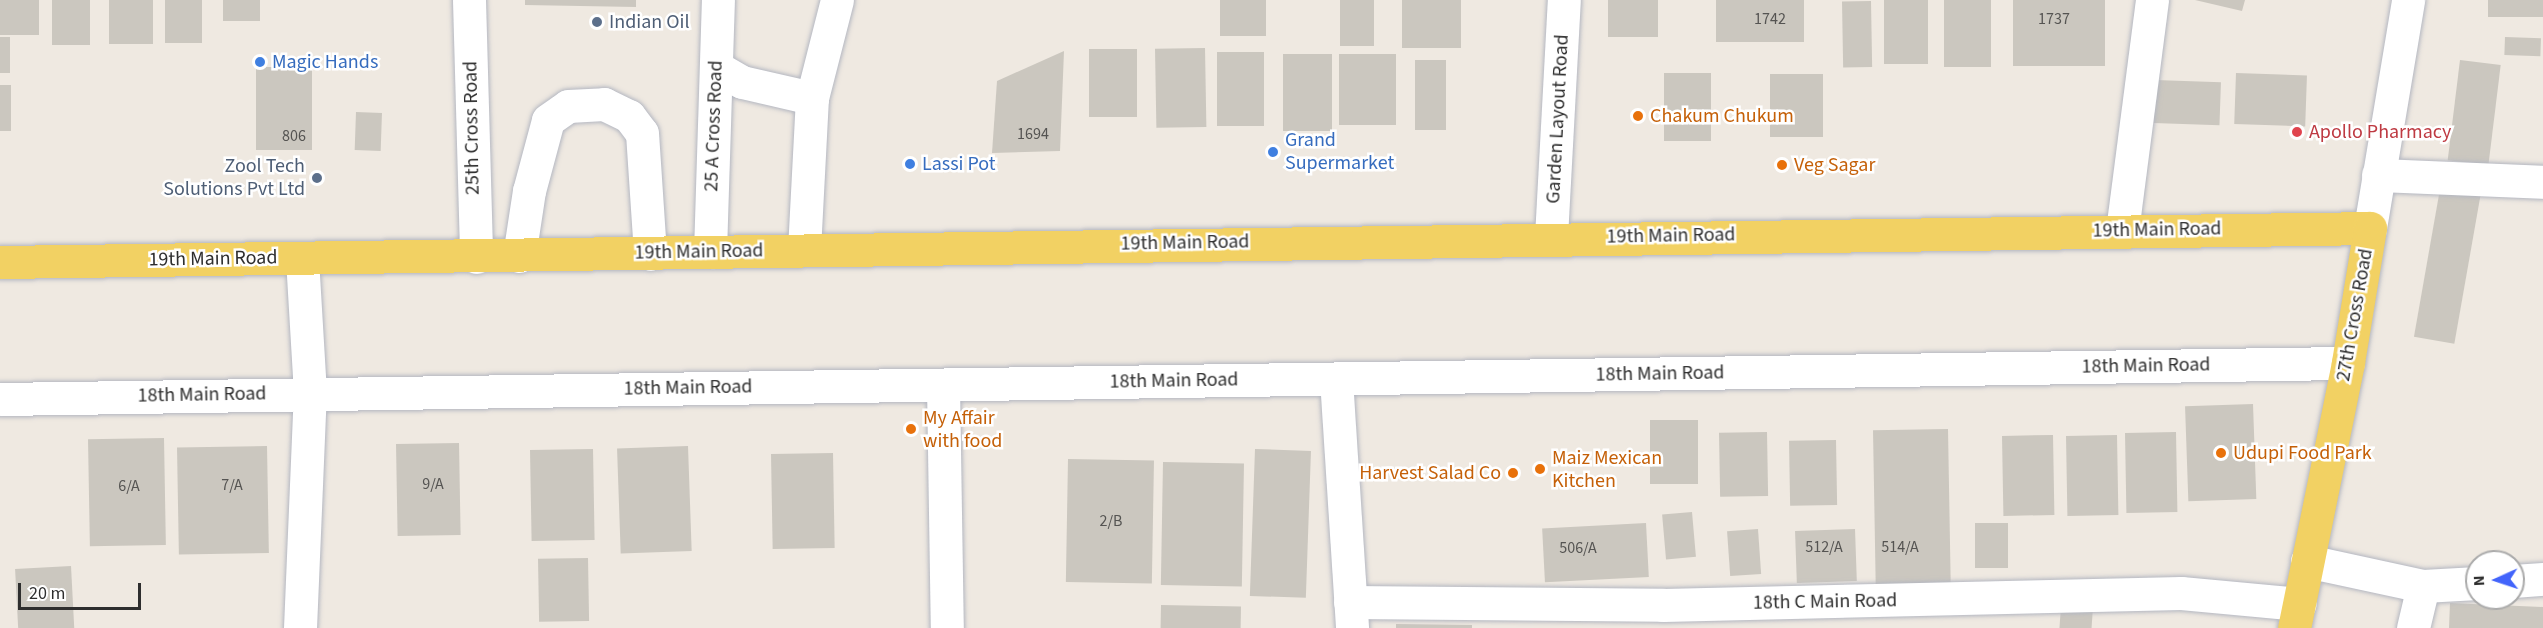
<!DOCTYPE html>
<style>
body{margin:0}
#map{position:relative;width:2543px;height:628px;overflow:hidden;background:#efe9e1;font-family:"Source Sans 3",sans-serif}
div>[style]{position:absolute}
.building>*{inset:0;background:#cbc7bf;transform-origin:0 0}
.roads{filter:drop-shadow(0 0 2px #b4b7c1) drop-shadow(0 0 2px #b4b7c1)}
.minor>*{height:33px;margin:-16.5px;padding:0 16.5px;transform-origin:16.5px;border-radius:16.5px;background:#fff}
.major>*{height:33px;margin:-16.5px;padding:0 16.5px;transform-origin:16.5px;border-radius:16.5px;background:#f2d163}
.dots>*{width:16px;height:16px;translate:-50% -50%;box-sizing:border-box;border:3px solid #fff;border-radius:50%}
span{translate:-50% -50%;white-space:nowrap;text-align:center;line-height:1.15;-webkit-text-stroke:5px #fff;paint-order:stroke}
.number-label{font-size:16px;color:#555452}
.number-label span{-webkit-text-stroke-width:0}
.service-label{font-size:20px;color:#4e5e75}
.left{translate:0 -50%;text-align:left}
.right{translate:-100% -50%;text-align:right}
.shop-label{font-size:20px;color:#366cbe}
.food-label{font-size:20px;color:#c56008}
.street-label{font-size:20px;color:#2e2e2e}
.health-label{font-size:20px;color:#be3a42}
.north{position:absolute;left:2465px;top:550px;width:60px;height:60px;box-sizing:border-box;background:#fff;border:2px solid #ababab;border-radius:50%;rotate:267deg;font-size:16px;font-weight:700;line-height:24px;text-align:center;color:#2e2e2e}
.north::after{content:'';display:block;margin:auto;width:21px;height:27px;background:#4264fb;clip-path:polygon(50% 0,100% 100%,50% 72%,0 100%)}
.scale{position:absolute;left:18px;top:583px;width:123px;height:27px;box-sizing:border-box;border:3px solid #2e2e2e;border-top:0;padding-left:8px;font-size:18px;line-height:21px;white-space:nowrap;color:#2e2e2e;-webkit-text-stroke:4px #fff;paint-order:stroke}
</style>
<div id="map">
<div class="building">
<div style="left:0;top:0;width:39px;height:35px"></div>
<div style="left:52px;top:0;width:38px;height:45px"></div>
<div style="left:109px;top:0;width:44px;height:44px"></div>
<div style="left:165px;top:0;width:37px;height:43px"></div>
<div style="left:223px;top:0;width:37px;height:21px"></div>
<div style="clip-path:polygon(525px 0,636px 0,636px 7px,525px 5px)"></div>
<div style="left:1220px;top:0;width:46px;height:36px"></div>
<div style="left:1340px;top:0;width:34px;height:46px"></div>
<div style="left:1402px;top:0;width:59px;height:48px"></div>
<div style="left:1608px;top:0;width:50px;height:37px"></div>
<div style="left:1716px;top:0;width:88px;height:42px"></div>
<div style="left:1884px;top:0;width:44px;height:64px"></div>
<div style="left:1944px;top:0;width:47px;height:67px"></div>
<div style="left:2013px;top:0;width:92px;height:66px"></div>
<div style="clip-path:polygon(2195px 0,2245px 0,2242px 11px)"></div>
<div style="left:2488px;top:0;width:55px;height:17px"></div>
<div style="left:1871px;top:1px;width:66px;height:29px;rotate:89deg"></div>
<div style="left:0;top:37px;width:10px;height:36px"></div>
<div style="left:2505px;top:37px;width:36px;height:18px;rotate:2deg"></div>
<div style="left:1205px;top:48px;width:79px;height:50px;rotate:89deg"></div>
<div style="left:1089px;top:49px;width:48px;height:68px"></div>
<div style="clip-path:polygon(1064px 51px,1060px 151px,992px 153px,997px 81px)"></div>
<div style="left:1217px;top:52px;width:47px;height:74px"></div>
<div style="left:1283px;top:54px;width:49px;height:77px"></div>
<div style="left:1396px;top:54px;width:71px;height:57px;rotate:90deg"></div>
<div style="left:1415px;top:60px;width:31px;height:70px"></div>
<div style="left:2460px;top:60px;width:41px;height:101px;rotate:7deg"></div>
<div style="left:256px;top:67px;width:56px;height:83px"></div>
<div style="left:1664px;top:73px;width:47px;height:68px"></div>
<div style="left:2236px;top:73px;width:71px;height:51px;rotate:2deg"></div>
<div style="left:1770px;top:74px;width:53px;height:63px"></div>
<div style="left:2155px;top:80px;width:66px;height:43px;rotate:2deg"></div>
<div style="left:0;top:85px;width:11px;height:46px"></div>
<div style="left:356px;top:112px;width:26px;height:38px;rotate:2deg"></div>
<div style="left:2440px;top:189px;width:41px;height:150px;rotate:10deg"></div>
<div style="left:2253px;top:404px;width:95px;height:68px;rotate:88deg"></div>
<div style="left:1650px;top:420px;width:48px;height:64px"></div>
<div style="left:1948px;top:429px;width:157px;height:75px;rotate:89deg"></div>
<div style="left:1767px;top:432px;width:64px;height:48px;rotate:89deg"></div>
<div style="left:2176px;top:432px;width:80px;height:51px;rotate:89deg"></div>
<div style="left:2053px;top:435px;width:80px;height:51px;rotate:89deg"></div>
<div style="left:2117px;top:435px;width:80px;height:51px;rotate:89deg"></div>
<div style="left:164px;top:438px;width:107px;height:76px;rotate:89deg"></div>
<div style="left:1836px;top:440px;width:65px;height:47px;rotate:89deg"></div>
<div style="left:459px;top:443px;width:92px;height:63px;rotate:89deg"></div>
<div style="left:267px;top:446px;width:107px;height:90px;rotate:89deg"></div>
<div style="left:688px;top:446px;width:105px;height:71px;rotate:88deg"></div>
<div style="left:593px;top:449px;width:91px;height:63px;rotate:89deg"></div>
<div style="left:1255px;top:449px;width:56px;height:147px;rotate:2deg"></div>
<div style="left:833px;top:453px;width:95px;height:62px;rotate:89deg"></div>
<div style="left:1068px;top:459px;width:86px;height:123px;rotate:1deg"></div>
<div style="left:1163px;top:462px;width:81px;height:123px;rotate:1deg"></div>
<div style="left:1692px;top:512px;width:45px;height:30px;rotate:85deg"></div>
<div style="left:1646px;top:523px;width:54px;height:104px;rotate:87deg"></div>
<div style="left:1975px;top:523px;width:33px;height:45px"></div>
<div style="left:1758px;top:529px;width:45px;height:31px;rotate:86deg"></div>
<div style="left:1855px;top:529px;width:52px;height:60px;rotate:88deg"></div>
<div style="left:588px;top:558px;width:63px;height:50px;rotate:89deg"></div>
<div style="left:71px;top:566px;width:62px;height:56px;rotate:87deg"></div>
<div style="clip-path:polygon(2450px 603px,2543px 607px,2543px 628px,2449px 628px)"></div>
<div style="left:1161px;top:605px;width:80px;height:23px;rotate:1deg"></div>
<div style="left:2061px;top:606px;width:32px;height:22px;rotate:4deg"></div>
<div style="clip-path:polygon(1396px 624px,1472px 625px,1472px 628px,1396px 628px)"></div>
</div>
<div class="roads">
<div class="minor">
<div style="left:469px;top:0;width:257px;rotate:88.4deg"></div>
<div style="left:716px;top:67px;width:30px;rotate:30deg"></div>
<div style="left:742px;top:82px;width:72px;rotate:12.9deg"></div>
<div style="left:2378px;top:175px;width:165px;rotate:2.4deg"></div>
<div style="left:2370px;top:228px;width:231px;rotate:-80.5deg"></div>
<div style="left:2122px;top:231px;width:233px;rotate:-82.6deg"></div>
<div style="left:1551px;top:237px;width:237px;rotate:-86.9deg"></div>
<div style="left:804px;top:250px;width:152px;rotate:-87deg"></div>
<div style="left:812px;top:98px;width:101px;rotate:-75.7deg"></div>
<div style="left:710px;top:252px;width:252px;rotate:-88.2deg"></div>
<div style="left:519px;top:256px;width:66px;rotate:-81.3deg"></div>
<div style="left:529px;top:191px;width:73px;rotate:-75deg"></div>
<div style="left:548px;top:120px;width:24px;rotate:-35deg"></div>
<div style="left:568px;top:106px;width:36px;rotate:-3deg"></div>
<div style="left:604px;top:104px;width:28px;rotate:26deg"></div>
<div style="left:629px;top:116px;width:21px;rotate:53deg"></div>
<div style="left:642px;top:133px;width:121px;rotate:86.2deg"></div>
<div style="left:1336px;top:379px;width:250px;rotate:86.3deg"></div>
<div style="left:943px;top:385px;width:243px;rotate:89.1deg"></div>
<div style="left:0;top:399px;width:2348px;rotate:-0.88deg"></div>
<div style="left:2307px;top:561px;width:119px;rotate:12.2deg"></div>
<div style="left:2423px;top:586px;width:54px;rotate:-3.2deg"></div>
<div style="left:2513px;top:581px;width:30px;rotate:-4deg"></div>
<div style="left:1350px;top:602px;width:313px;rotate:0.5deg"></div>
<div style="left:1663px;top:605px;width:518px;rotate:-1.33deg"></div>
<div style="left:2181px;top:593px;width:119px;rotate:5.3deg"></div>
<div style="left:300px;top:628px;width:235px;rotate:-87.6deg"></div>
<div style="left:310px;top:393px;width:135px;rotate:-93.4deg"></div>
<div style="left:2413px;top:628px;width:43px;rotate:-76.6deg"></div>
</div>
<div class="major">
<div style="left:0;top:262px;width:2370px;rotate:-0.82deg"></div>
<div style="left:2370px;top:228px;width:137px;rotate:99.3deg"></div>
<div style="left:2348px;top:363px;width:270px;rotate:101.5deg"></div>
</div>
</div>
<div class="dots">
<div style="left:597px;top:22px;background:#5c6f8a"></div>
<div style="left:260px;top:62px;background:#3f7fe0"></div>
<div style="left:1638px;top:116px;background:#e8710a"></div>
<div style="left:2297px;top:132px;background:#e0444e"></div>
<div style="left:1273px;top:152px;background:#3f7fe0"></div>
<div style="left:910px;top:164px;background:#3f7fe0"></div>
<div style="left:1782px;top:165px;background:#e8710a"></div>
<div style="left:317px;top:178px;background:#5c6f8a"></div>
<div style="left:911px;top:429px;background:#e8710a"></div>
<div style="left:2221px;top:453px;background:#e8710a"></div>
<div style="left:1540px;top:469px;background:#e8710a"></div>
<div style="left:1513px;top:473px;background:#e8710a"></div>
</div>
<div class="number-label">
<span style="left:1770px;top:19px">1742</span>
<span style="left:2054px;top:19px">1737</span>
<span style="left:1033px;top:134px">1694</span>
<span style="left:294px;top:136px">806</span>
<span style="left:433px;top:484px">9/A</span>
<span style="left:232px;top:485px">7/A</span>
<span style="left:129px;top:486px">6/A</span>
<span style="left:1111px;top:521px">2/B</span>
<span style="left:1824px;top:547px">512/A</span>
<span style="left:1900px;top:547px">514/A</span>
<span style="left:1578px;top:548px">506/A</span>
</div>
<div class="service-label">
<span class="left" style="left:609px;top:22px">Indian Oil</span>
<span class="right" style="left:305px;top:178px">Zool Tech<br>Solutions Pvt Ltd</span>
</div>
<div class="shop-label">
<span class="left" style="left:272px;top:62px">Magic Hands</span>
<span class="left" style="left:1285px;top:152px">Grand<br>Supermarket</span>
<span class="left" style="left:922px;top:164px">Lassi Pot</span>
</div>
<div class="food-label">
<span class="left" style="left:1650px;top:116px">Chakum Chukum</span>
<span class="left" style="left:1794px;top:165px">Veg Sagar</span>
<span class="left" style="left:923px;top:430px">My Affair<br>with food</span>
<span class="left" style="left:2233px;top:453px">Udupi Food Park</span>
<span class="left" style="left:1552px;top:470px">Maiz Mexican<br>Kitchen</span>
<span class="right" style="left:1501px;top:473px">Harvest Salad Co</span>
</div>
<div class="street-label">
<span style="left:1558px;top:119px;rotate:-87deg">Garden Layout Road</span>
<span style="left:714px;top:126px;rotate:-88deg">25 A Cross Road</span>
<span style="left:472px;top:128px;rotate:-91deg">25th Cross Road</span>
<span style="left:2157px;top:230px;rotate:-1deg">19th Main Road</span>
<span style="left:1671px;top:236px;rotate:-1deg">19th Main Road</span>
<span style="left:1185px;top:243px;rotate:-1deg">19th Main Road</span>
<span style="left:699px;top:252px;rotate:-1deg">19th Main Road</span>
<span style="left:213px;top:259px;rotate:-1deg">19th Main Road</span>
<span style="left:2355px;top:315px;rotate:-80deg">27th Cross Road</span>
<span style="left:2146px;top:366px;rotate:-1deg">18th Main Road</span>
<span style="left:1660px;top:374px;rotate:-1deg">18th Main Road</span>
<span style="left:1174px;top:381px;rotate:-1deg">18th Main Road</span>
<span style="left:688px;top:388px;rotate:-1deg">18th Main Road</span>
<span style="left:202px;top:395px;rotate:-1deg">18th Main Road</span>
<span style="left:1825px;top:602px;rotate:-1deg">18th C Main Road</span>
</div>
<div class="health-label">
<span class="left" style="left:2309px;top:132px">Apollo Pharmacy</span>
</div>
<div class="north">N</div>
<div class="scale">20 m</div>
</div>
